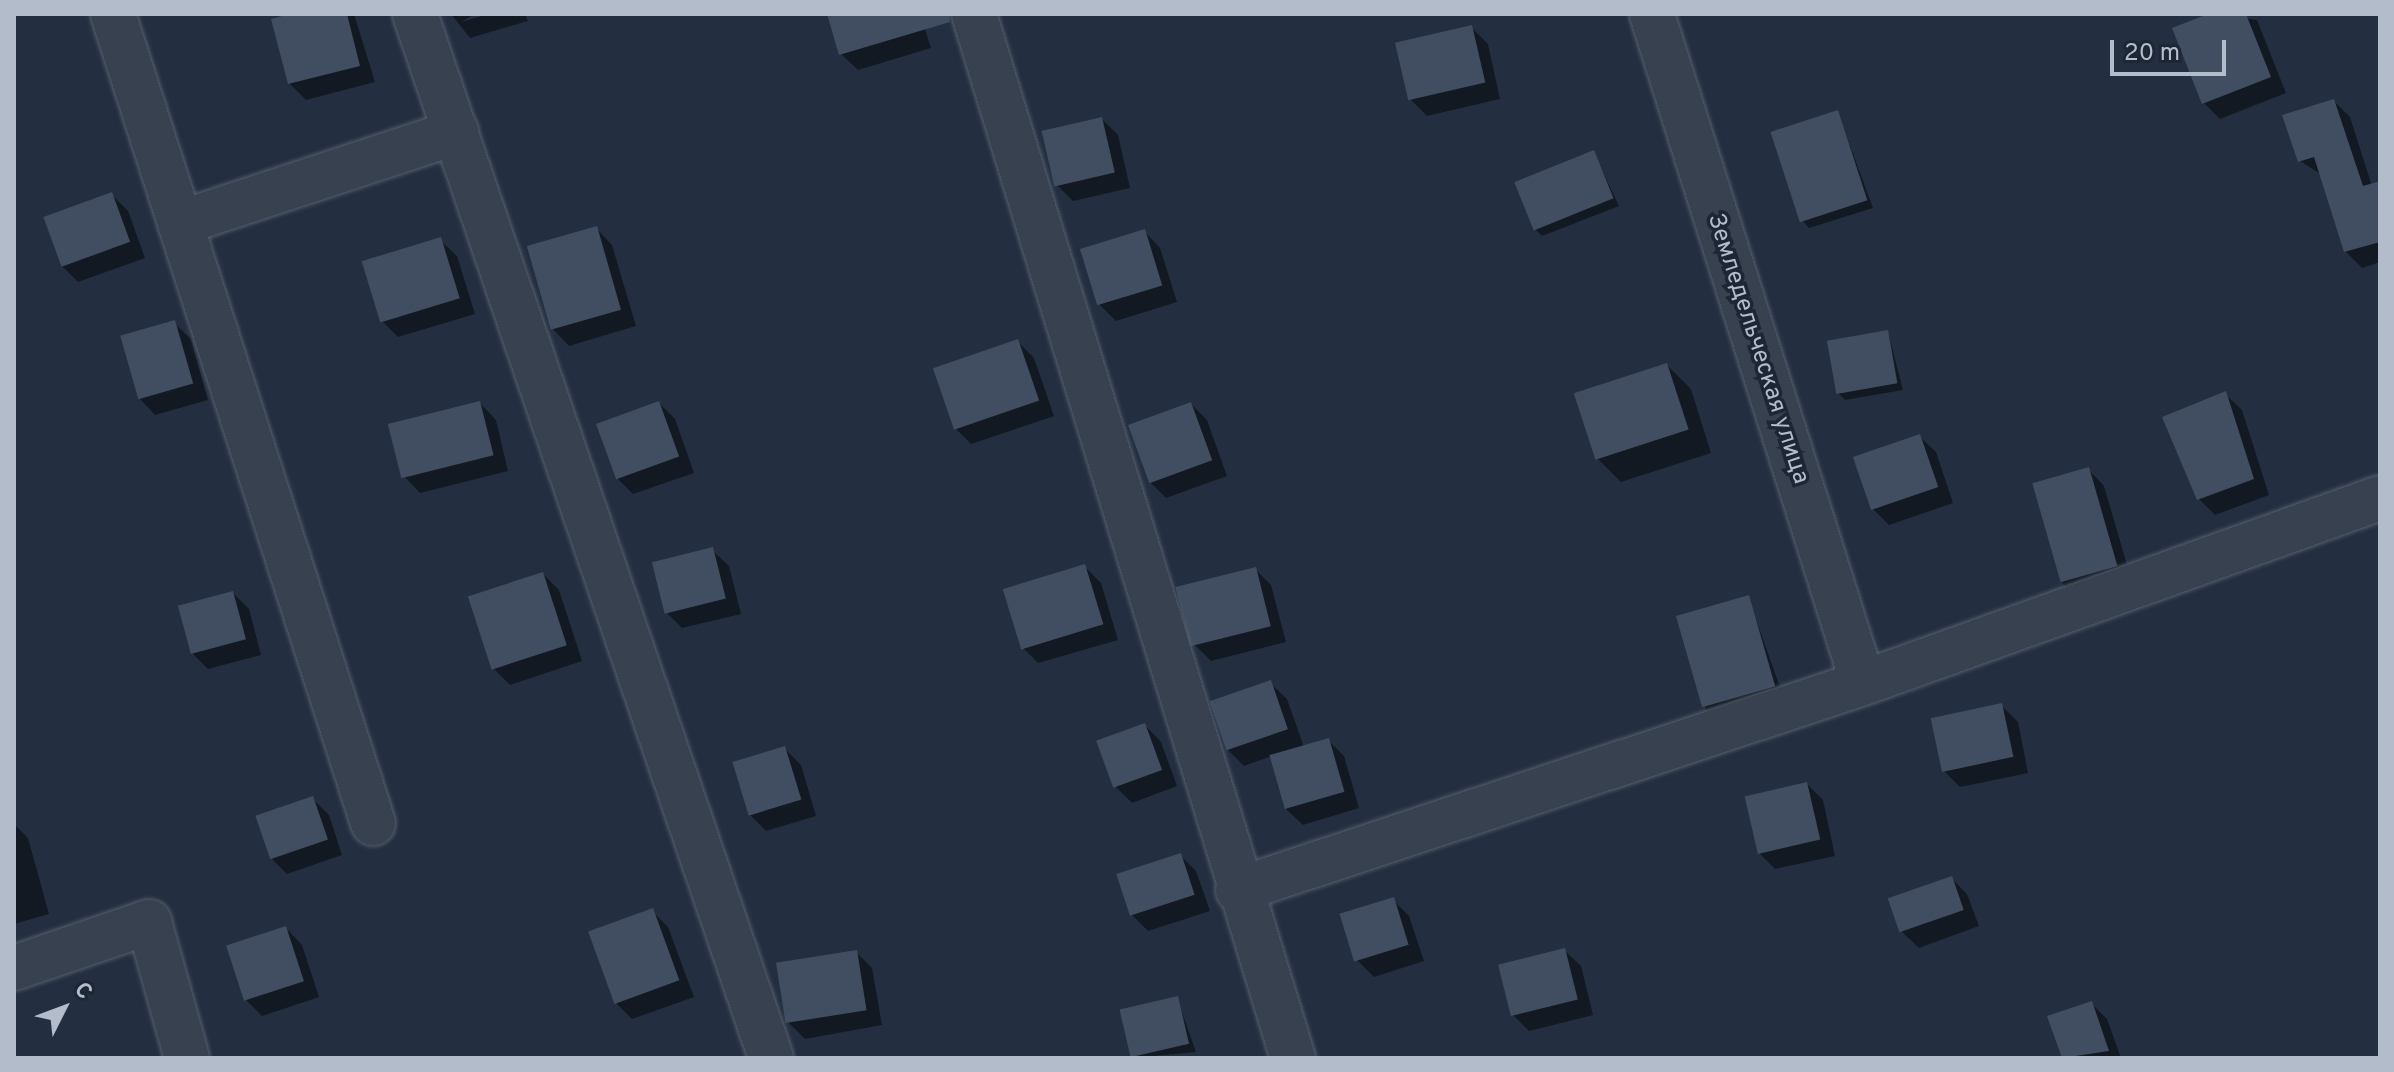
<!DOCTYPE html>
<meta charset="utf-8">
<style>
body{margin:0}
#map{position:relative;width:2394px;height:1072px;overflow:hidden;background:#232f40;font-family:Overpass,sans-serif}
div>[style]{position:absolute}
.shadow>*{inset:0;background:#0007}
.building>*{inset:0;background:#414e62;transform-origin:0 0}
.roads{filter:drop-shadow(0 0 2px #555f6e) drop-shadow(0 0 2px #555f6e)}
.minor>*{height:44px;margin:-22px;padding:0 22px;transform-origin:22px;border-radius:22px;background:#374150}
span{translate:-50% -50%;white-space:nowrap;text-align:center;line-height:1.15;-webkit-text-stroke:7px #1c2635;paint-order:stroke}
.street-label{font-size:24px;color:#b3bccb}
.frame{position:absolute;inset:0;border:16px solid #b3bccb;pointer-events:none}
.north{position:absolute;left:24px;top:968px;width:80px;height:80px;-webkit-text-stroke:6px #1c2635;paint-order:stroke;rotate:48deg;font-size:22px;font-weight:700;line-height:32px;text-align:center;color:#b3bccb}
.north::after{content:'';display:block;margin:auto;width:28px;height:36px;background:#b3bccb;clip-path:polygon(50% 0,100% 100%,50% 72%,0 100%)}
.scale{position:absolute;left:2110px;top:40px;width:116px;height:36px;box-sizing:border-box;border:4px solid #b3bccb;border-top:0;padding-left:10px;font-size:24px;line-height:28px;white-space:nowrap;color:#b3bccb;-webkit-text-stroke:6px #1c2635;paint-order:stroke}
</style>
<div id="map">
<div class="shadow">
<div style="clip-path:polygon(297px 14px,354px 14px,375px 82px,306px 100px,289px 83px)"></div>
<div style="clip-path:polygon(451px 14px,475px 14px,461px 22px,489px 14px,525px 14px,528px 21px,470px 38px)"></div>
<div style="clip-path:polygon(829px 14px,920px 14px,931px 48px,858px 70px,841px 54px)"></div>
<div style="clip-path:polygon(2214px 14px,2257px 20px,2286px 93px,2220px 119px,2204px 103px)"></div>
<div style="clip-path:polygon(1471px 27px,1488px 44px,1500px 99px,1427px 116px,1411px 100px)"></div>
<div style="clip-path:polygon(2334px 101px,2350px 117px,2372px 186px,2380px 183px,2380px 262px,2362px 268px,2345px 251px,2322px 175px,2300px 161px)"></div>
<div style="clip-path:polygon(1838px 113px,1873px 208px,1809px 228px,1802px 220px)"></div>
<div style="clip-path:polygon(1102px 119px,1118px 135px,1130px 188px,1073px 201px,1057px 185px)"></div>
<div style="clip-path:polygon(1594px 153px,1619px 206px,1542px 236px,1534px 228px)"></div>
<div style="clip-path:polygon(112px 195px,128px 211px,145px 258px,78px 282px,62px 266px)"></div>
<div style="clip-path:polygon(596px 228px,612px 245px,636px 326px,569px 346px,553px 329px)"></div>
<div style="clip-path:polygon(1144px 231px,1160px 248px,1177px 302px,1116px 321px,1099px 304px)"></div>
<div style="clip-path:polygon(440px 240px,457px 256px,475px 314px,398px 337px,382px 321px)"></div>
<div style="clip-path:polygon(174px 323px,191px 339px,208px 400px,155px 415px,139px 398px)"></div>
<div style="clip-path:polygon(1888px 332px,1903px 390px,1845px 400px,1837px 392px)"></div>
<div style="clip-path:polygon(1018px 342px,1034px 358px,1054px 416px,971px 444px,955px 428px)"></div>
<div style="clip-path:polygon(1667px 365px,1691px 389px,1711px 453px,1621px 482px,1597px 458px)"></div>
<div style="clip-path:polygon(2225px 394px,2242px 410px,2269px 495px,2215px 515px,2199px 499px)"></div>
<div style="clip-path:polygon(480px 403px,496px 420px,508px 471px,420px 493px,404px 476px)"></div>
<div style="clip-path:polygon(659px 403px,675px 419px,694px 473px,633px 494px,616px 477px)"></div>
<div style="clip-path:polygon(1191px 404px,1207px 420px,1227px 476px,1166px 498px,1150px 482px)"></div>
<div style="clip-path:polygon(1919px 436px,1936px 452px,1953px 503px,1889px 525px,1872px 508px)"></div>
<div style="clip-path:polygon(2088px 469px,2104px 486px,2132px 582px,2079px 601px,2063px 584px,2034px 484px)"></div>
<div style="clip-path:polygon(712px 550px,729px 566px,741px 614px,682px 628px,666px 612px)"></div>
<div style="clip-path:polygon(1085px 567px,1101px 583px,1118px 640px,1038px 663px,1022px 647px)"></div>
<div style="clip-path:polygon(1255px 569px,1271px 585px,1286px 642px,1211px 661px,1195px 645px)"></div>
<div style="clip-path:polygon(543px 574px,559px 590px,582px 661px,510px 685px,494px 669px)"></div>
<div style="clip-path:polygon(233px 593px,249px 609px,261px 655px,208px 669px,191px 652px)"></div>
<div style="clip-path:polygon(1748px 597px,1782px 693px,1713px 716px,1705px 708px)"></div>
<div style="clip-path:polygon(1270px 683px,1287px 699px,1304px 747px,1328px 740px,1344px 756px,1359px 808px,1303px 825px,1286px 809px,1272px 756px,1244px 766px,1228px 750px)"></div>
<div style="clip-path:polygon(2002px 706px,2018px 722px,2028px 773px,1960px 787px,1944px 771px)"></div>
<div style="clip-path:polygon(1145px 725px,1161px 742px,1177px 786px,1132px 803px,1116px 787px)"></div>
<div style="clip-path:polygon(784px 748px,801px 765px,816px 816px,766px 831px,750px 815px)"></div>
<div style="clip-path:polygon(1807px 784px,1823px 800px,1835px 856px,1775px 869px,1759px 853px)"></div>
<div style="clip-path:polygon(312px 798px,329px 815px,342px 855px,287px 874px,271px 858px)"></div>
<div style="clip-path:polygon(14px 824px,28px 838px,49px 914px,14px 924px)"></div>
<div style="clip-path:polygon(1180px 855px,1196px 871px,1210px 911px,1148px 931px,1132px 915px)"></div>
<div style="clip-path:polygon(1951px 878px,1967px 894px,1979px 926px,1919px 948px,1902px 932px)"></div>
<div style="clip-path:polygon(1393px 900px,1409px 916px,1424px 961px,1374px 977px,1357px 960px)"></div>
<div style="clip-path:polygon(652px 911px,668px 927px,694px 997px,632px 1019px,616px 1003px)"></div>
<div style="clip-path:polygon(286px 928px,302px 945px,319px 997px,262px 1016px,246px 1000px)"></div>
<div style="clip-path:polygon(1564px 950px,1581px 966px,1593px 1015px,1529px 1031px,1513px 1015px)"></div>
<div style="clip-path:polygon(856px 952px,872px 968px,882px 1025px,805px 1039px,788px 1022px)"></div>
<div style="clip-path:polygon(1177px 998px,1196px 1052px,1133px 1058px,1132px 1057px)"></div>
<div style="clip-path:polygon(2091px 1003px,2107px 1019px,2121px 1058px,2064px 1058px,2050px 1017px)"></div>
</div>
<div class="building">
<div style="clip-path:polygon(289px 14px,347px 14px,360px 66px,288px 84px,271px 19px)"></div>
<div style="clip-path:polygon(827px 14px,949px 14px,950px 22px,839px 55px)"></div>
<div style="clip-path:polygon(2208px 14px,2246px 14px,2271px 77px,2202px 104px,2172px 28px)"></div>
<div style="left:1472px;top:25px;width:59px;height:79px;rotate:77deg"></div>
<div style="clip-path:polygon(2334px 99px,2363px 186px,2380px 181px,2380px 242px,2344px 252px,2314px 157px,2298px 162px,2282px 115px)"></div>
<div style="left:1838px;top:110px;width:95px;height:71px;rotate:72deg"></div>
<div style="left:1102px;top:117px;width:57px;height:62px;rotate:77deg"></div>
<div style="left:1594px;top:150px;width:52px;height:86px;rotate:68deg"></div>
<div style="left:112px;top:192px;width:53px;height:73px;rotate:70deg"></div>
<div style="left:597px;top:226px;width:87px;height:73px;rotate:74deg"></div>
<div style="left:1145px;top:229px;width:59px;height:68px;rotate:73deg"></div>
<div style="left:441px;top:237px;width:64px;height:83px;rotate:73deg"></div>
<div style="left:175px;top:320px;width:66px;height:57px;rotate:74deg"></div>
<div style="left:1888px;top:330px;width:54px;height:62px;rotate:80deg"></div>
<div style="left:1018px;top:339px;width:65px;height:90px;rotate:71deg"></div>
<div style="left:1667px;top:363px;width:70px;height:98px;rotate:72deg"></div>
<div style="clip-path:polygon(2226px 391px,2254px 479px,2197px 500px,2162px 417px)"></div>
<div style="left:480px;top:401px;width:56px;height:95px;rotate:76deg"></div>
<div style="left:659px;top:401px;width:59px;height:67px;rotate:70deg"></div>
<div style="left:1191px;top:402px;width:62px;height:67px;rotate:70deg"></div>
<div style="left:1920px;top:434px;width:56px;height:71px;rotate:71deg"></div>
<div style="left:2089px;top:467px;width:103px;height:59px;rotate:74deg"></div>
<div style="left:713px;top:547px;width:53px;height:63px;rotate:76deg"></div>
<div style="left:1085px;top:564px;width:63px;height:86px;rotate:73deg"></div>
<div style="left:1256px;top:567px;width:61px;height:83px;rotate:76deg"></div>
<div style="left:543px;top:572px;width:77px;height:79px;rotate:72deg"></div>
<div style="left:233px;top:591px;width:50px;height:57px;rotate:75deg"></div>
<div style="left:1749px;top:595px;width:95px;height:76px;rotate:74deg"></div>
<div style="left:1271px;top:680px;width:52px;height:65px;rotate:71deg"></div>
<div style="left:2002px;top:703px;width:55px;height:73px;rotate:78deg"></div>
<div style="left:1145px;top:723px;width:50px;height:52px;rotate:70deg"></div>
<div style="left:1329px;top:738px;width:56px;height:62px;rotate:74deg"></div>
<div style="left:785px;top:746px;width:56px;height:55px;rotate:73deg"></div>
<div style="left:1807px;top:782px;width:59px;height:64px;rotate:77deg"></div>
<div style="left:313px;top:796px;width:46px;height:61px;rotate:71deg"></div>
<div style="left:1181px;top:853px;width:44px;height:68px;rotate:72deg"></div>
<div style="left:1952px;top:876px;width:36px;height:68px;rotate:71deg"></div>
<div style="left:1394px;top:897px;width:50px;height:57px;rotate:73deg"></div>
<div style="left:653px;top:908px;width:77px;height:69px;rotate:70deg"></div>
<div style="left:286px;top:926px;width:58px;height:63px;rotate:72deg"></div>
<div style="left:1565px;top:948px;width:53px;height:69px;rotate:76deg"></div>
<div style="left:857px;top:950px;width:61px;height:82px;rotate:81deg"></div>
<div style="left:1178px;top:996px;width:49px;height:60px;rotate:77deg"></div>
<div style="clip-path:polygon(2092px 1001px,2109px 1051px,2062px 1058px,2047px 1016px)"></div>
</div>
<div class="roads">
<div class="minor">
<div style="left:113px;top:14px;width:850px;rotate:72.18deg"></div>
<div style="left:415px;top:14px;width:1103px;rotate:71.17deg"></div>
<div style="left:974px;top:14px;width:1092px;rotate:73.01deg"></div>
<div style="left:1652px;top:14px;width:701px;rotate:72.49deg"></div>
<div style="left:180px;top:223px;width:291px;rotate:-18.2deg"></div>
<div style="left:1238px;top:890px;width:658px;rotate:-18.32deg"></div>
<div style="left:1863px;top:683px;width:549px;rotate:-19.69deg"></div>
<div style="left:14px;top:968px;width:143px;rotate:-18.8deg"></div>
<div style="left:149px;top:922px;width:141px;rotate:74.4deg"></div>
</div>
</div>
<div class="street-label">
<span style="left:1757px;top:349px;rotate:72deg">Земледельческая улица</span>
</div>
<div class="frame"></div>
<div class="north">С</div>
<div class="scale">20 m</div>
</div>
